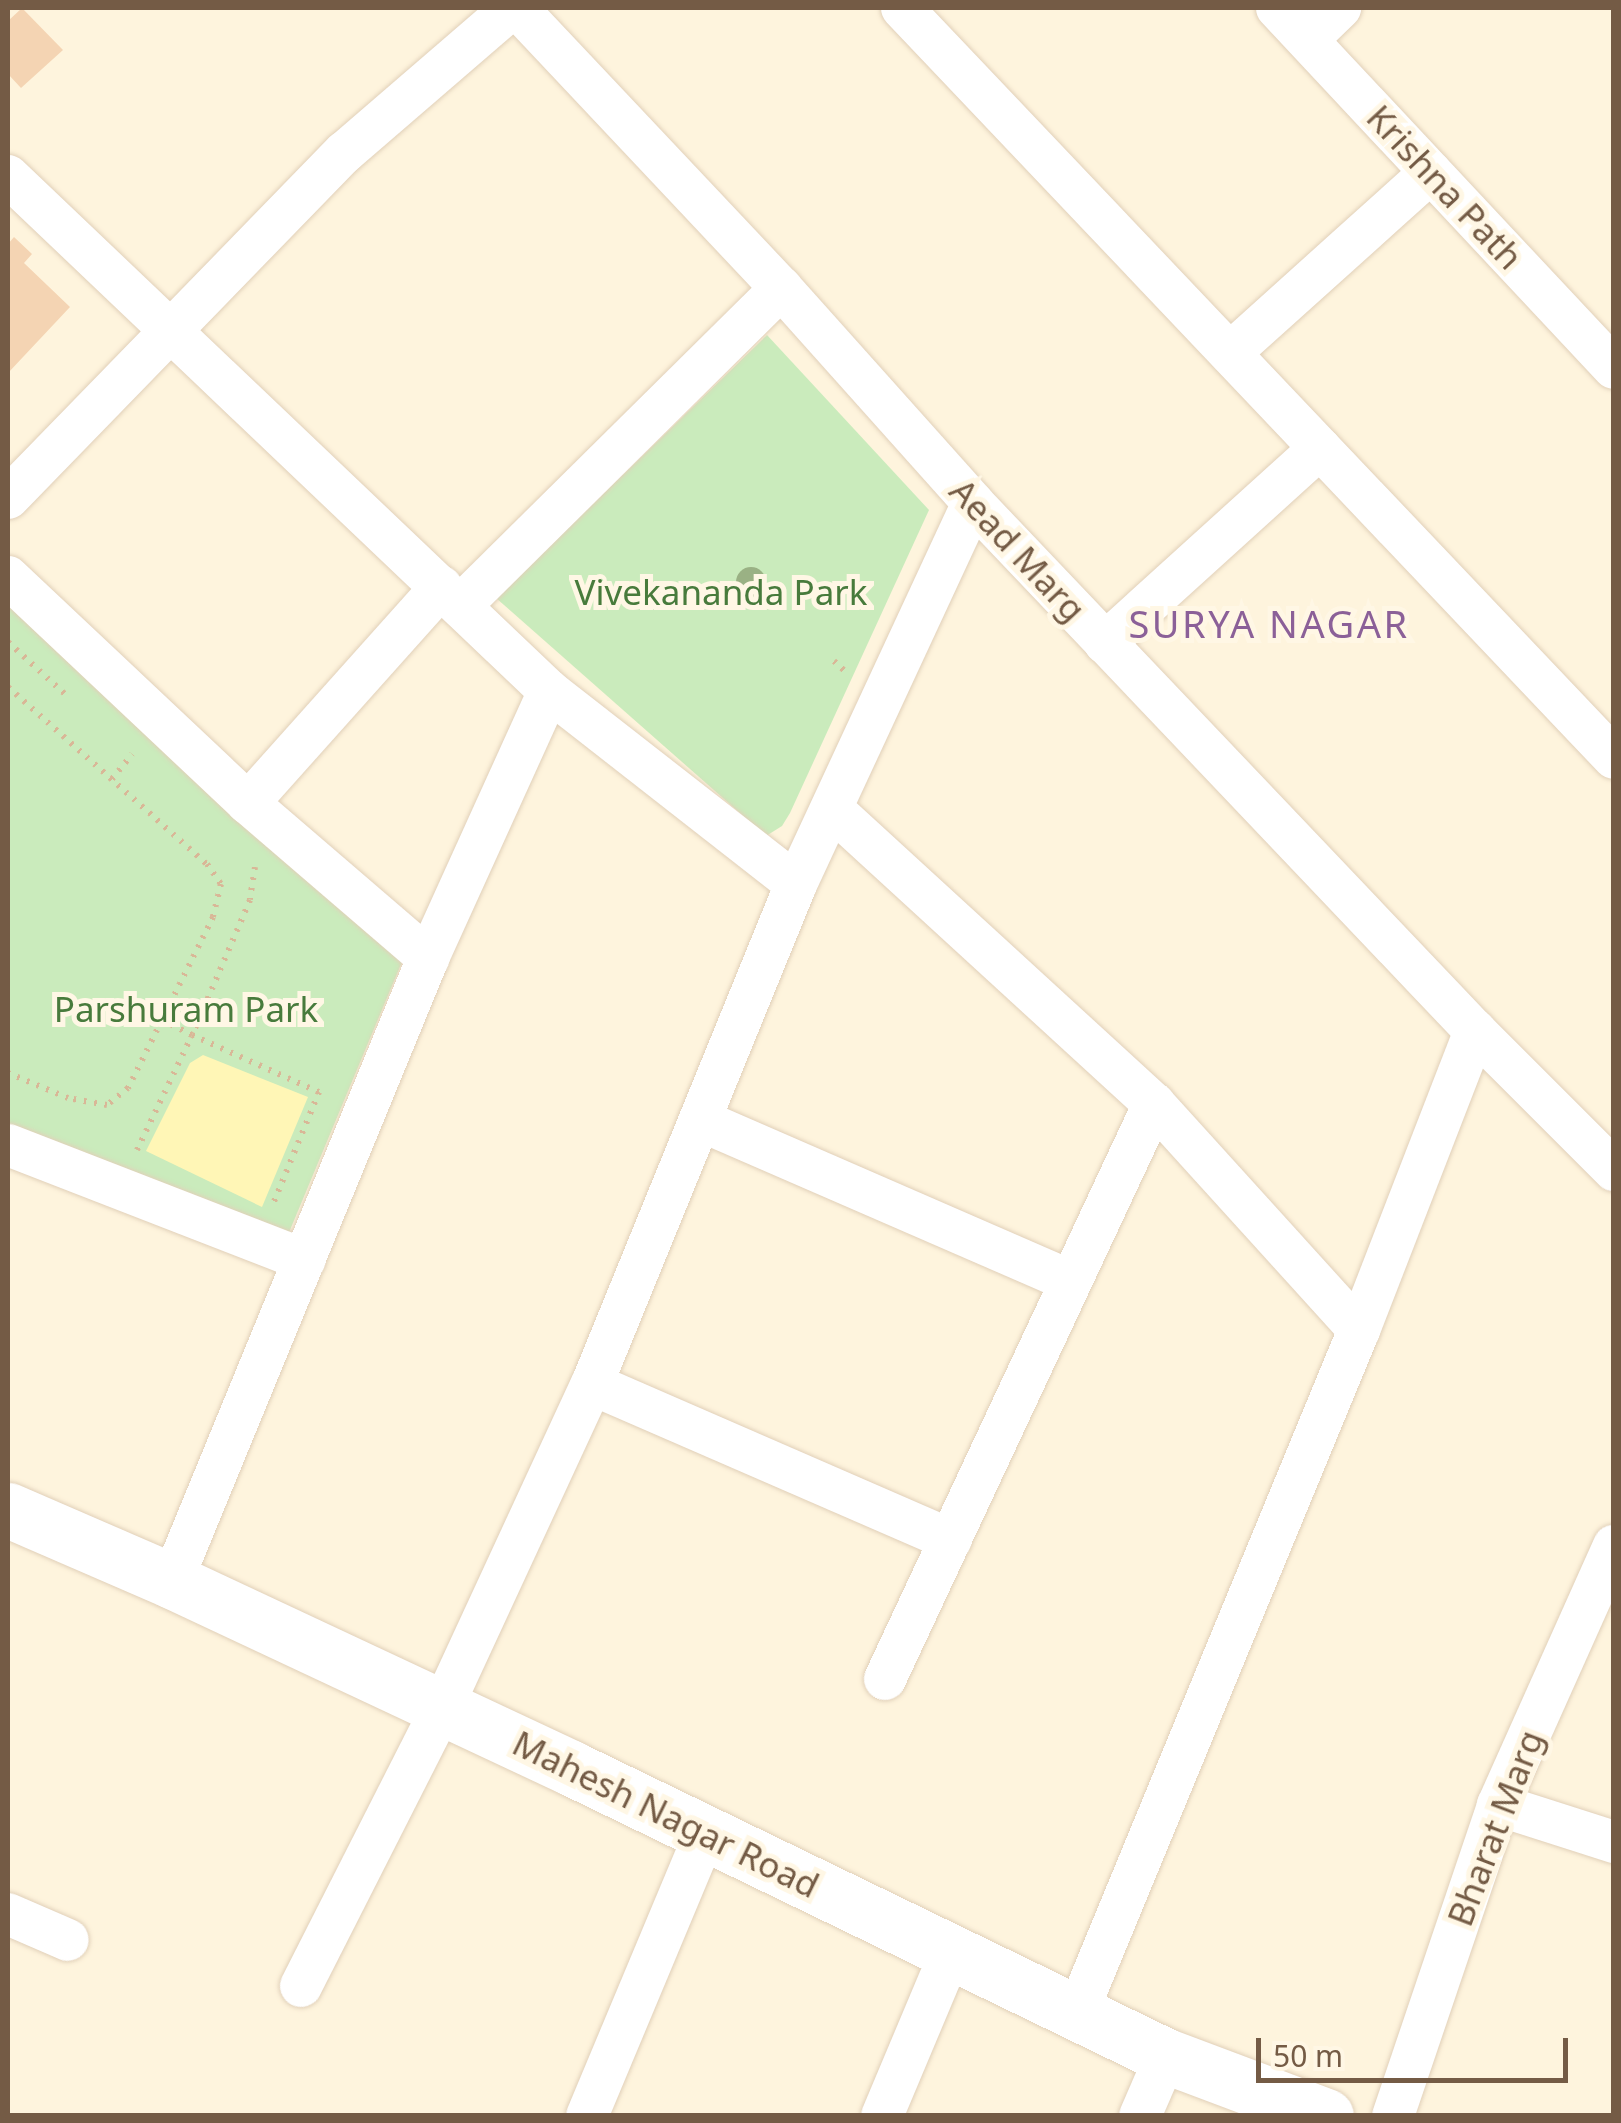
<!DOCTYPE html>
<style>
body{margin:0}
#map{position:relative;width:1621px;height:2123px;overflow:hidden;background:#fef4dd;font-family:"Noto Sans",sans-serif}
div>[style]{position:absolute}
.green>*{inset:0;background:#caebbc}
.sand>*{inset:0;background:#fff6b6}
.building>*{inset:0;background:#f4d4b3}
.path>*{height:6px;margin-top:-3px;transform-origin:0;background:repeating-linear-gradient(90deg,#d9b797 0 2.5px,transparent 0 10.5px)}
.roads{filter:drop-shadow(0 0 2px #e1d0b9) drop-shadow(0 0 2px #e1d0b9)}
.street>*{height:42px;margin:-21px;padding:0 21px;transform-origin:21px;border-radius:21px;background:#fff}
.secondary>*{height:55px;margin:-27.5px;padding:0 27.5px;transform-origin:27.5px;border-radius:27.5px;background:#fff}
.trees>*{width:30px;height:30px;margin:-15px;border-radius:50%;background:#9ab184}
span{translate:-50% -50%;white-space:nowrap;text-align:center;line-height:1.15;-webkit-text-stroke:10px #fff7e5;paint-order:stroke}
.street-label{font-size:35px;color:#745b45}
.park-label{font-size:35px;color:#487b3c}
.neighbourhood-label{font-size:38px;color:#8b6098;letter-spacing:2.5px}
.frame{position:absolute;inset:0;border:10px solid #745b45;pointer-events:none}
.scale{position:absolute;left:1256px;top:2038px;width:312px;height:45px;box-sizing:border-box;border:5px solid #745b45;border-top:0;padding-left:12px;font-size:30px;line-height:35px;white-space:nowrap;color:#745b45;-webkit-text-stroke:8px #fff7e5;paint-order:stroke}
</style>
<div id="map">
<div class="green">
<div style="clip-path:polygon(767px 335px,929px 510px,790px 813px,782px 826px,766px 836px,496px 598px)"></div>
<div style="clip-path:polygon(8px 604px,402px 962px,285px 1242px,8px 1130px)"></div>
</div>
<div class="sand">
<div style="clip-path:polygon(203px 1055px,308px 1097px,262px 1207px,146px 1151px,190px 1063px)"></div>
</div>
<div class="building">
<div style="clip-path:polygon(22px 8px,63px 50px,21px 88px,8px 74px,8px 21px)"></div>
<div style="clip-path:polygon(14px 237px,32px 254px,24px 263px,70px 307px,8px 373px,8px 244px)"></div>
</div>
<div class="path">
<div style="left:8px;top:642px;width:77px;rotate:42.4deg"></div>
<div style="left:834px;top:661px;width:19px;rotate:43deg"></div>
<div style="left:8px;top:687px;width:266px;rotate:41.7deg"></div>
<div style="left:207px;top:864px;width:24px;rotate:55deg"></div>
<div style="left:221px;top:884px;width:34px;rotate:104deg"></div>
<div style="left:213px;top:917px;width:191px;rotate:116.4deg"></div>
<div style="left:128px;top:1088px;width:27px;rotate:141deg"></div>
<div style="left:107px;top:1105px;width:40px;rotate:-170deg"></div>
<div style="left:68px;top:1098px;width:65px;rotate:-157.4deg"></div>
<div style="left:112px;top:779px;width:32px;rotate:-51deg"></div>
<div style="left:255px;top:867px;width:33px;rotate:99deg"></div>
<div style="left:250px;top:900px;width:147px;rotate:113.2deg"></div>
<div style="left:192px;top:1035px;width:139px;rotate:24.2deg"></div>
<div style="left:319px;top:1092px;width:121px;rotate:112.3deg"></div>
<div style="left:137px;top:1150px;width:127px;rotate:-64.4deg"></div>
<div style="left:192px;top:1035px;width:34px;rotate:-153deg"></div>
</div>
<div class="roads">
<div class="street">
<div style="left:517px;top:8px;width:385px;rotate:46.7deg"></div>
<div style="left:781px;top:288px;width:288px;rotate:48.2deg"></div>
<div style="left:973px;top:503px;width:729px;rotate:46.45deg"></div>
<div style="left:1475px;top:1031px;width:197px;rotate:45deg"></div>
<div style="left:902px;top:8px;width:1034px;rotate:46.49deg"></div>
<div style="left:1277px;top:8px;width:493px;rotate:46.9deg"></div>
<div style="left:1308px;top:39px;width:45px;rotate:-44.1deg"></div>
<div style="left:8px;top:176px;width:747px;rotate:43.59deg"></div>
<div style="left:549px;top:691px;width:313px;rotate:38deg"></div>
<div style="left:1230px;top:353px;width:270px;rotate:-42deg"></div>
<div style="left:8px;top:498px;width:483px;rotate:-45.8deg"></div>
<div style="left:345px;top:152px;width:221px;rotate:-40.8deg"></div>
<div style="left:8px;top:577px;width:330px;rotate:43.3deg"></div>
<div style="left:248px;top:803px;width:238px;rotate:40.7deg"></div>
<div style="left:460px;top:606px;width:452px;rotate:-44.7deg"></div>
<div style="left:1105px;top:643px;width:290px;rotate:-42.2deg"></div>
<div style="left:248px;top:803px;width:290px;rotate:-48.2deg"></div>
<div style="left:833px;top:810px;width:435px;rotate:42.5deg"></div>
<div style="left:1154px;top:1104px;width:305px;rotate:47.8deg"></div>
<div style="left:700px;top:1120px;width:404px;rotate:23.5deg"></div>
<div style="left:8px;top:1145px;width:318px;rotate:21.2deg"></div>
<div style="left:592px;top:1384px;width:391px;rotate:23.5deg"></div>
<div style="left:172px;top:1581px;width:674px;rotate:-67.66deg"></div>
<div style="left:428px;top:958px;width:293px;rotate:-65.6deg"></div>
<div style="left:885px;top:1679px;width:635px;rotate:-64.93deg"></div>
<div style="left:1498px;top:1805px;width:122px;rotate:17.7deg"></div>
<div style="left:8px;top:1914px;width:65px;rotate:23.4deg"></div>
<div style="left:301px;top:1986px;width:312px;rotate:-63.1deg"></div>
<div style="left:442px;top:1708px;width:357px;rotate:-65.2deg"></div>
<div style="left:592px;top:1384px;width:540px;rotate:-67.8deg"></div>
<div style="left:796px;top:884px;width:420px;rotate:-65.1deg"></div>
<div style="left:1077px;top:2013px;width:739px;rotate:-67.57deg"></div>
<div style="left:1359px;top:1330px;width:321px;rotate:-68.8deg"></div>
<div style="left:587px;top:2116px;width:308px;rotate:-67.3deg"></div>
<div style="left:882px;top:2116px;width:178px;rotate:-67.2deg"></div>
<div style="left:1140px;top:2116px;width:65px;rotate:-66.6deg"></div>
<div style="left:1393px;top:2116px;width:328px;rotate:-71.3deg"></div>
<div style="left:1498px;top:1805px;width:284px;rotate:-65.9deg"></div>
</div>
<div class="secondary">
<div style="left:8px;top:1510px;width:179px;rotate:23.4deg"></div>
<div style="left:172px;top:1581px;width:441px;rotate:25.1deg"></div>
<div style="left:571px;top:1768px;width:661px;rotate:25.83deg"></div>
<div style="left:1166px;top:2056px;width:171px;rotate:20.6deg"></div>
</div>
</div>
<div class="trees">
<div style="left:751px;top:582px"></div>
</div>
<div class="street-label">
<span style="left:1445px;top:187px;rotate:47deg">Krishna Path</span>
<span style="left:1018px;top:550px;rotate:47deg">Aead Marg</span>
<span style="left:666px;top:1814px;rotate:26deg">Mahesh Nagar Road</span>
<span style="left:1495px;top:1828px;rotate:-69deg">Bharat Marg</span>
</div>
<div class="park-label">
<span style="left:721px;top:592px">Vivekananda Park</span>
<span style="left:186px;top:1009px">Parshuram Park</span>
</div>
<div class="neighbourhood-label">
<span style="left:1269px;top:624px">SURYA NAGAR</span>
</div>
<div class="frame"></div>
<div class="scale">50 m</div>
</div>
